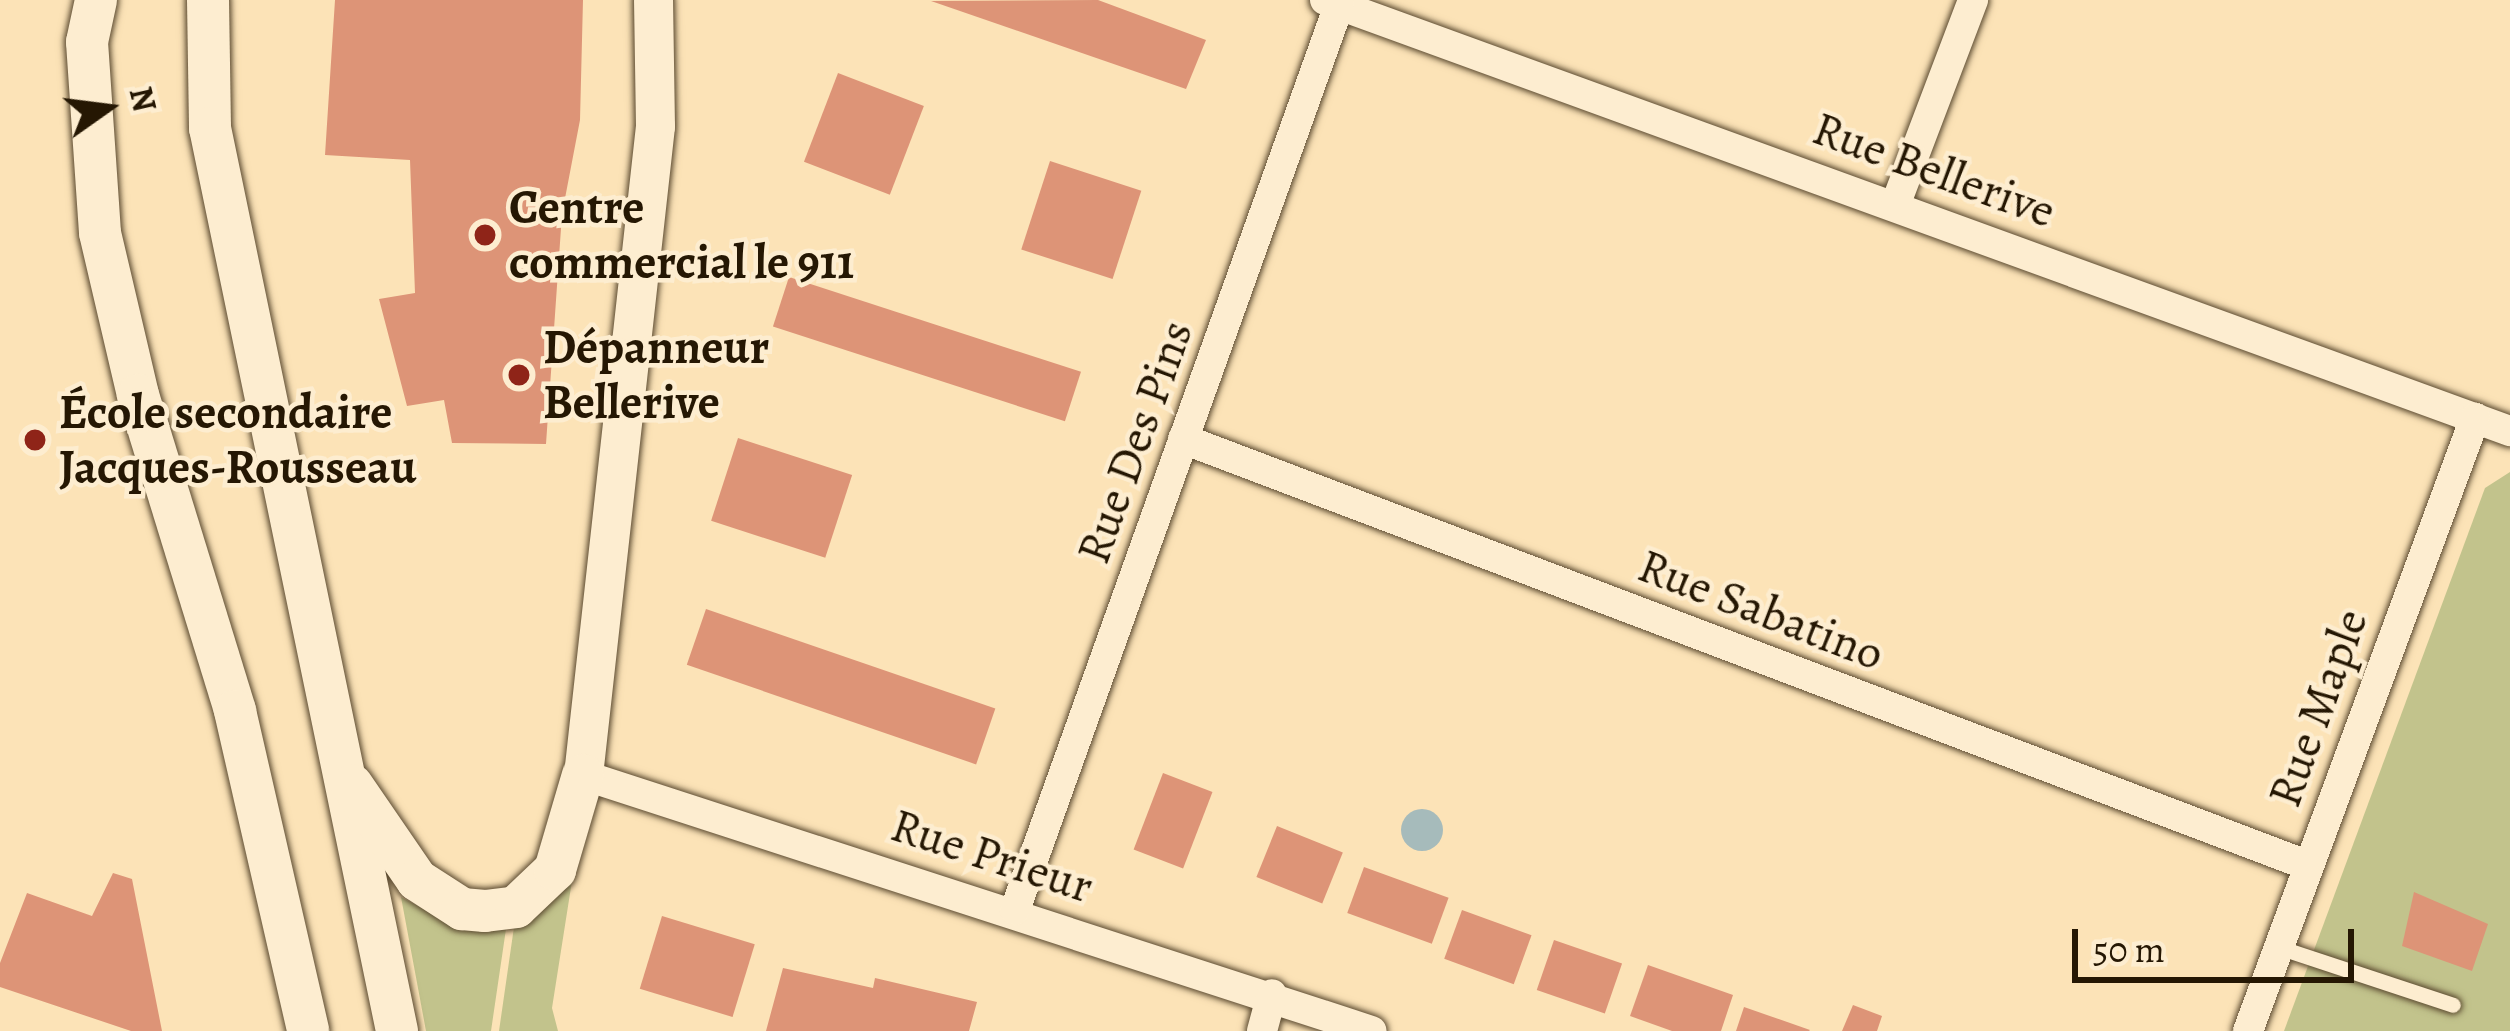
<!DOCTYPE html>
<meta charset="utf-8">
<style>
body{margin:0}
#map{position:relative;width:2510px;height:1031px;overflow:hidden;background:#fce3b7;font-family:Alegreya,serif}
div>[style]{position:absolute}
.green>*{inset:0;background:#c2c38c}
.water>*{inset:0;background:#a6bbbb}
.round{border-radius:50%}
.building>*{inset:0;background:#dd9477;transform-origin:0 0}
.roads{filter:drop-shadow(0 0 3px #5b4a30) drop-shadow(0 0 3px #5b4a30)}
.service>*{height:15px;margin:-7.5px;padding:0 7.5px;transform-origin:7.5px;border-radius:7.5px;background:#fdedd0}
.minor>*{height:30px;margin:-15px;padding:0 15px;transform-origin:15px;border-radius:15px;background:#fdedd0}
.tertiary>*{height:39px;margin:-19.5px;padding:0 19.5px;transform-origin:19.5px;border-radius:19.5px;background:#fdedd0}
.secondary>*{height:42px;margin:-21px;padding:0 21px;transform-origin:21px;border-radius:21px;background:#fdedd0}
.dots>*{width:33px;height:33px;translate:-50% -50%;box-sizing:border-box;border:6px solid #fdedd0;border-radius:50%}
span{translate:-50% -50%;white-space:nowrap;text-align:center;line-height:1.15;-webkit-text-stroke:9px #fdedd0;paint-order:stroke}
.street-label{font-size:48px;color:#251703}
.poi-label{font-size:48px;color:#251703;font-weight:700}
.left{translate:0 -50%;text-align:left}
.north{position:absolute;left:48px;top:48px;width:120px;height:120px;-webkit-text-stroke:9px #fdedd0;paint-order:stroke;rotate:76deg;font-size:33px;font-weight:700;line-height:48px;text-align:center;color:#251703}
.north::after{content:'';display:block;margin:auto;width:42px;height:54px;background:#251703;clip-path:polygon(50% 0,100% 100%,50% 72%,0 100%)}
.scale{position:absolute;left:2072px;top:929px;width:282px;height:54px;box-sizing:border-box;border:6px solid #251703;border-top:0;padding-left:15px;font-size:36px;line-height:42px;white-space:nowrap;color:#251703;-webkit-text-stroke:9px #fdedd0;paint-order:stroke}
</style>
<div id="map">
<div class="green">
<div style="clip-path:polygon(2510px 472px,2510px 1031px,2284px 1031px,2485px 488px)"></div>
<div style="clip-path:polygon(577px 849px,552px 1008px,558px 1031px,499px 1031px,514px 927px)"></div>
<div style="clip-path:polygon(401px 897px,461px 929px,506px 929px,491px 1031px,426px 1031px)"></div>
</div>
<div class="water">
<div class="round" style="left:1401px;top:809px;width:42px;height:42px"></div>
</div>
<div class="building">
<div style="clip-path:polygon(335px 0,583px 0,580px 120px,562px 214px,546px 444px,452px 443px,444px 400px,407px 406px,379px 299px,415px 293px,410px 160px,325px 155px)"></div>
<div style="clip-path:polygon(1098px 0,1206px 40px,1186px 89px,931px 1px)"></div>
<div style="left:838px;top:73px;width:92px;height:95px;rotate:21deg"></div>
<div style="left:1050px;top:161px;width:96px;height:93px;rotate:18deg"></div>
<div style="left:789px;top:277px;width:307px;height:52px;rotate:18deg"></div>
<div style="left:738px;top:438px;width:120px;height:87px;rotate:18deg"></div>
<div style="left:706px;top:609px;width:306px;height:59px;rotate:19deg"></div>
<div style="left:1163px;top:773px;width:53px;height:82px;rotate:21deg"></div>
<div style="left:1277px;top:826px;width:71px;height:55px;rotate:22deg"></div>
<div style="left:1364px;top:867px;width:90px;height:49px;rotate:20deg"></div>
<div style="clip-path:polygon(113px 873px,132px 879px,162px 1031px,131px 1031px,0 987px,0 963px,27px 893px,92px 916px)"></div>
<div style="clip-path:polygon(2414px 892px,2488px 924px,2472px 971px,2402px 946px)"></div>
<div style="left:1462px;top:910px;width:74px;height:52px;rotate:20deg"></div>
<div style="left:662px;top:916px;width:97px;height:76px;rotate:17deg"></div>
<div style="left:1554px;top:940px;width:72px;height:53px;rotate:19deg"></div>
<div style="clip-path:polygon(1648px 965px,1733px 995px,1721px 1031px,1672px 1031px,1630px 1016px)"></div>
<div style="clip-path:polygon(783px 968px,873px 988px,875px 978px,977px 1002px,969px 1031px,766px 1031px)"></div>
<div style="clip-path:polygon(1853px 1005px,1882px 1016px,1877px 1031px,1842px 1031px)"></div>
<div style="clip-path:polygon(1744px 1007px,1810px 1030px,1809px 1031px,1736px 1031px)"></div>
</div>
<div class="roads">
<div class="service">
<div style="left:2278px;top:947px;width:184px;rotate:18.3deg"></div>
</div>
<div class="minor">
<div style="left:1325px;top:0;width:1261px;rotate:19.99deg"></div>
<div style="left:1896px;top:203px;width:217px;rotate:-69.2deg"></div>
<div style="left:1183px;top:439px;width:1202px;rotate:20.76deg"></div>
<div style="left:583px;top:775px;width:829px;rotate:17.98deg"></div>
<div style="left:1015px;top:910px;width:961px;rotate:-70.3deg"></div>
<div style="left:1262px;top:1031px;width:38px;rotate:-75deg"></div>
<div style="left:2248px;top:1031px;width:654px;rotate:-69.68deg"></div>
</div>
<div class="tertiary">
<div style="left:583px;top:775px;width:653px;rotate:-83.67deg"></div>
<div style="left:655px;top:126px;width:126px;rotate:-90.9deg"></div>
</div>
<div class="secondary">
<div style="left:96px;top:0;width:43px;rotate:102.1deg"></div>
<div style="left:87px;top:42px;width:191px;rotate:86.1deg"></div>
<div style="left:100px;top:233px;width:166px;rotate:76.8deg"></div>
<div style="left:138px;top:395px;width:331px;rotate:72.9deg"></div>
<div style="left:235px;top:711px;width:328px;rotate:77.1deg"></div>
<div style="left:208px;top:0;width:128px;rotate:89.1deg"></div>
<div style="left:210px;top:128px;width:922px;rotate:78.3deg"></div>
<div style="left:352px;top:785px;width:115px;rotate:55.6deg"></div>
<div style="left:417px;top:880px;width:54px;rotate:32.8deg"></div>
<div style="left:462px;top:909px;width:23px;rotate:5deg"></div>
<div style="left:485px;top:911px;width:31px;rotate:-7deg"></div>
<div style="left:516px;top:907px;width:54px;rotate:-43.5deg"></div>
<div style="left:555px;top:870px;width:99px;rotate:-73.6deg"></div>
</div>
</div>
<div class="dots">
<div style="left:485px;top:235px;background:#8f2418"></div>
<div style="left:519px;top:375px;background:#8f2418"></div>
<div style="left:35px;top:440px;background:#8f2418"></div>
</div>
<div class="street-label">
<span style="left:1934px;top:170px;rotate:20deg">Rue Bellerive</span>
<span style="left:1135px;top:442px;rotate:-70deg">Rue Des Pins</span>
<span style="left:1761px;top:610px;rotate:21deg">Rue Sabatino</span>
<span style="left:2318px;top:708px;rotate:-70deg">Rue Maple</span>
<span style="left:992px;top:856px;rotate:18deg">Rue Prieur</span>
</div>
<div class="poi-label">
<span class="left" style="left:509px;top:235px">Centre<br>commercial le 911</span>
<span class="left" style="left:543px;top:375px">Dépanneur<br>Bellerive</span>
<span class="left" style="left:59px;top:440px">École secondaire<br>Jacques-Rousseau</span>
</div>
<div class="north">N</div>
<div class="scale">50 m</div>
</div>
